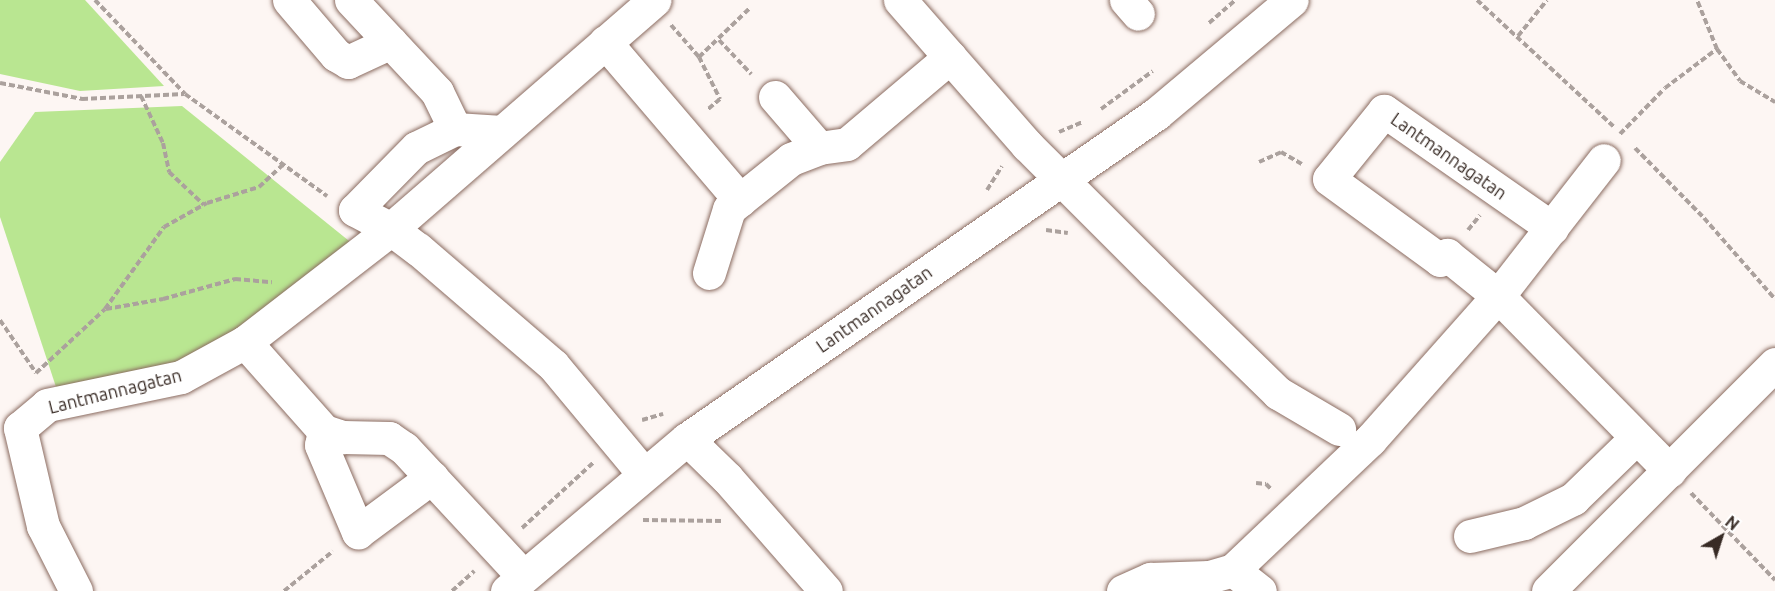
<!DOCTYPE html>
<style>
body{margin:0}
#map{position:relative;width:1775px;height:591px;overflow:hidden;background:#fdf6f3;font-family:Ubuntu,sans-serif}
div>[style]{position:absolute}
.green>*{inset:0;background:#b9e691}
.path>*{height:4px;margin-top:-2px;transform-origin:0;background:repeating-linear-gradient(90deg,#aba19d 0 6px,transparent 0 9px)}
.roads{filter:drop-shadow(0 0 2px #8b6c61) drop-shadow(0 0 2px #8b6c61)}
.minor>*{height:33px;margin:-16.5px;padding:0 16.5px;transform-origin:16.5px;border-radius:16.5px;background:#fff}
span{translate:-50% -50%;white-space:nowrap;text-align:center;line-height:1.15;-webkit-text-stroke:4.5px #fff;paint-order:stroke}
.street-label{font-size:18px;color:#382b25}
.north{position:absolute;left:1691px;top:507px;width:60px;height:60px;-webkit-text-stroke:4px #fff;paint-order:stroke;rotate:39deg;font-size:16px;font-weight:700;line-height:24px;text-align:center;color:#382b25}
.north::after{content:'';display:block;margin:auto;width:21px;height:27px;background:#382b25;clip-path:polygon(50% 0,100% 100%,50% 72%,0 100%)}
</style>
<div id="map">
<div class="green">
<div style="clip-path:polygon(0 0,85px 0,164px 86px,80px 91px,0 74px)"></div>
<div style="clip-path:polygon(182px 106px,369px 257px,231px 360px,58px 393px,0 217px,0 162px,35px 112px)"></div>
</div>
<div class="path">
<div style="left:95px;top:0;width:130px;rotate:46.2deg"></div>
<div style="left:185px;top:94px;width:175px;rotate:35.7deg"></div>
<div style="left:1477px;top:0;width:188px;rotate:42.8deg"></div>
<div style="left:1209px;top:23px;width:35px;rotate:-41deg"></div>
<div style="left:671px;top:25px;width:43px;rotate:48.8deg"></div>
<div style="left:699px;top:57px;width:47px;rotate:63.4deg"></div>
<div style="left:720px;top:99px;width:17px;rotate:140deg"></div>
<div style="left:1518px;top:36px;width:46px;rotate:-51.1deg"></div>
<div style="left:719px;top:40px;width:47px;rotate:46.7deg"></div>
<div style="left:1717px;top:49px;width:39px;rotate:54deg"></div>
<div style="left:1740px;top:81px;width:41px;rotate:31deg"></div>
<div style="left:699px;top:57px;width:71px;rotate:-43.9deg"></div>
<div style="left:0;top:83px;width:84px;rotate:11deg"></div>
<div style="left:82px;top:99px;width:102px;rotate:-2.8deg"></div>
<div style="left:141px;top:96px;width:52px;rotate:64.9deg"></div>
<div style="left:163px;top:143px;width:30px;rotate:78deg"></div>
<div style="left:169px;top:172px;width:48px;rotate:43.3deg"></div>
<div style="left:1101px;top:109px;width:64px;rotate:-36.2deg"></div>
<div style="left:1059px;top:132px;width:26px;rotate:-23deg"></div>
<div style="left:1620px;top:134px;width:64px;rotate:-45.6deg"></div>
<div style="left:1665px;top:88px;width:65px;rotate:-36.9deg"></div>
<div style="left:1717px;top:49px;width:53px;rotate:-112.2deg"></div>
<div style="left:1635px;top:148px;width:98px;rotate:45.4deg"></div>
<div style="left:1704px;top:218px;width:108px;rotate:48.8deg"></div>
<div style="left:1259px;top:162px;width:24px;rotate:-24deg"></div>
<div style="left:1281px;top:152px;width:24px;rotate:30deg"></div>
<div style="left:987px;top:190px;width:28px;rotate:-58deg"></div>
<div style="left:1046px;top:230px;width:22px;rotate:8deg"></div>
<div style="left:1468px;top:230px;width:19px;rotate:-51deg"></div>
<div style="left:106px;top:309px;width:58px;rotate:-10deg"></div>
<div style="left:163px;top:299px;width:75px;rotate:-15.5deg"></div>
<div style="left:235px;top:279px;width:37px;rotate:5deg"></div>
<div style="left:0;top:320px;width:64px;rotate:55.8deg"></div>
<div style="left:36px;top:373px;width:94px;rotate:-42.8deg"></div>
<div style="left:105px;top:309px;width:101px;rotate:-54.3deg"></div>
<div style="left:164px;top:227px;width:49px;rotate:-29.2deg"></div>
<div style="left:207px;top:203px;width:54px;rotate:-17.1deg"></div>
<div style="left:259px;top:187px;width:33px;rotate:-43deg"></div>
<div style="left:642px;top:420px;width:22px;rotate:-16deg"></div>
<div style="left:1256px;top:483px;width:10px;rotate:6deg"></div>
<div style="left:1266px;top:484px;width:8px;rotate:45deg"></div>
<div style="left:1691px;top:493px;width:121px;rotate:46deg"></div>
<div style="left:643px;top:520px;width:80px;rotate:0.7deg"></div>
<div style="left:522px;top:528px;width:98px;rotate:-42.5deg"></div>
<div style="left:284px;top:591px;width:63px;rotate:-39.2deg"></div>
<div style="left:452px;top:591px;width:30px;rotate:-42deg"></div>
</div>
<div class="roads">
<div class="minor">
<div style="left:289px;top:0;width:72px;rotate:49.5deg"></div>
<div style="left:336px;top:55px;width:14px;rotate:30deg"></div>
<div style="left:348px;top:62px;width:47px;rotate:-24.9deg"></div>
<div style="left:351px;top:0;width:126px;rotate:46.9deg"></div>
<div style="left:437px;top:92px;width:41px;rotate:64.1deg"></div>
<div style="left:900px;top:0;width:193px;rotate:48.8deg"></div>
<div style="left:1027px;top:145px;width:178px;rotate:45deg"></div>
<div style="left:1153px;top:271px;width:175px;rotate:44.3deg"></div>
<div style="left:1278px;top:393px;width:71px;rotate:30.5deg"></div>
<div style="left:1126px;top:0;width:18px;rotate:49deg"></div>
<div style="left:605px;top:42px;width:208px;rotate:49.5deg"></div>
<div style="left:740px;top:200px;width:14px;rotate:141deg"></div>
<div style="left:729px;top:209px;width:67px;rotate:107.4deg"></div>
<div style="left:775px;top:97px;width:67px;rotate:49.2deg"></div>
<div style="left:502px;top:132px;width:47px;rotate:-176.3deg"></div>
<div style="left:455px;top:129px;width:43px;rotate:154deg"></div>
<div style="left:416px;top:148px;width:87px;rotate:134.5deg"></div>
<div style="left:355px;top:210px;width:41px;rotate:27.8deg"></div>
<div style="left:391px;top:229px;width:34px;rotate:37deg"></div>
<div style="left:418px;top:249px;width:178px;rotate:40.7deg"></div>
<div style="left:553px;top:365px;width:141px;rotate:50.2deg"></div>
<div style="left:740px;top:200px;width:65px;rotate:-38.8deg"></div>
<div style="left:791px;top:159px;width:30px;rotate:-21deg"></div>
<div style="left:819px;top:148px;width:28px;rotate:-8deg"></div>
<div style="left:847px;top:144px;width:135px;rotate:-40.2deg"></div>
<div style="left:1552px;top:228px;width:205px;rotate:-145.1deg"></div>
<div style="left:1384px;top:111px;width:87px;rotate:129deg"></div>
<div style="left:1329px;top:179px;width:137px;rotate:36.1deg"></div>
<div style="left:1440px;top:260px;width:9px;rotate:-36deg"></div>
<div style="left:1447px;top:255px;width:65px;rotate:38.8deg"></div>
<div style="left:1498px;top:296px;width:245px;rotate:45.5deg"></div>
<div style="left:245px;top:342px;width:119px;rotate:48.4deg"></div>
<div style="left:324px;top:431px;width:20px;rotate:18deg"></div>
<div style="left:343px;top:437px;width:46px;rotate:1.2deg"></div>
<div style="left:389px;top:438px;width:18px;rotate:34deg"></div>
<div style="left:404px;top:448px;width:175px;rotate:47.1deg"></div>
<div style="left:324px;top:431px;width:14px;rotate:102deg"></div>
<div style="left:321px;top:445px;width:95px;rotate:67deg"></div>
<div style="left:358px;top:532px;width:92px;rotate:-36.6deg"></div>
<div style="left:687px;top:439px;width:56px;rotate:44.3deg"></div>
<div style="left:727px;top:478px;width:150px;rotate:48.8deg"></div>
<div style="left:1470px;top:536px;width:56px;rotate:-13.5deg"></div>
<div style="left:1524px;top:523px;width:55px;rotate:-26.1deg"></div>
<div style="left:1573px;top:499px;width:88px;rotate:-44.1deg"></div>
<div style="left:1233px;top:570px;width:34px;rotate:38deg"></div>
<div style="left:76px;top:591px;width:73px;rotate:-116.9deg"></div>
<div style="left:43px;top:526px;width:101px;rotate:-103.2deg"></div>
<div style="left:20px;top:428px;width:35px;rotate:-40deg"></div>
<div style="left:47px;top:405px;width:137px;rotate:-11.8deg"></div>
<div style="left:181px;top:377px;width:73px;rotate:-28.7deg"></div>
<div style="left:245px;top:342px;width:185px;rotate:-37.7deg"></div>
<div style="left:391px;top:229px;width:349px;rotate:-41deg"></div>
<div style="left:507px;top:591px;width:236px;rotate:-40.2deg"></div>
<div style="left:687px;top:439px;width:571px;rotate:-34.72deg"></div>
<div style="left:1156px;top:114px;width:177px;rotate:-40deg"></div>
<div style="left:1123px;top:591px;width:30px;rotate:-24deg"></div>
<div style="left:1150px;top:579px;width:59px;rotate:-1.9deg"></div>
<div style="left:1209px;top:577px;width:25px;rotate:-16deg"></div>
<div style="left:1233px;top:570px;width:189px;rotate:-43.5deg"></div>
<div style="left:1370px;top:440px;width:193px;rotate:-48.4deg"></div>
<div style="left:1498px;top:296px;width:172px;rotate:-52.1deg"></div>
<div style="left:1548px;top:591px;width:321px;rotate:-45deg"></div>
</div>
</div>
<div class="street-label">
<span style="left:1449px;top:156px;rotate:35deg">Lantmannagatan</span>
<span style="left:874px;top:309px;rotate:-35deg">Lantmannagatan</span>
<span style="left:115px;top:391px;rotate:-14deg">Lantmannagatan</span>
</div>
<div class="north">N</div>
</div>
